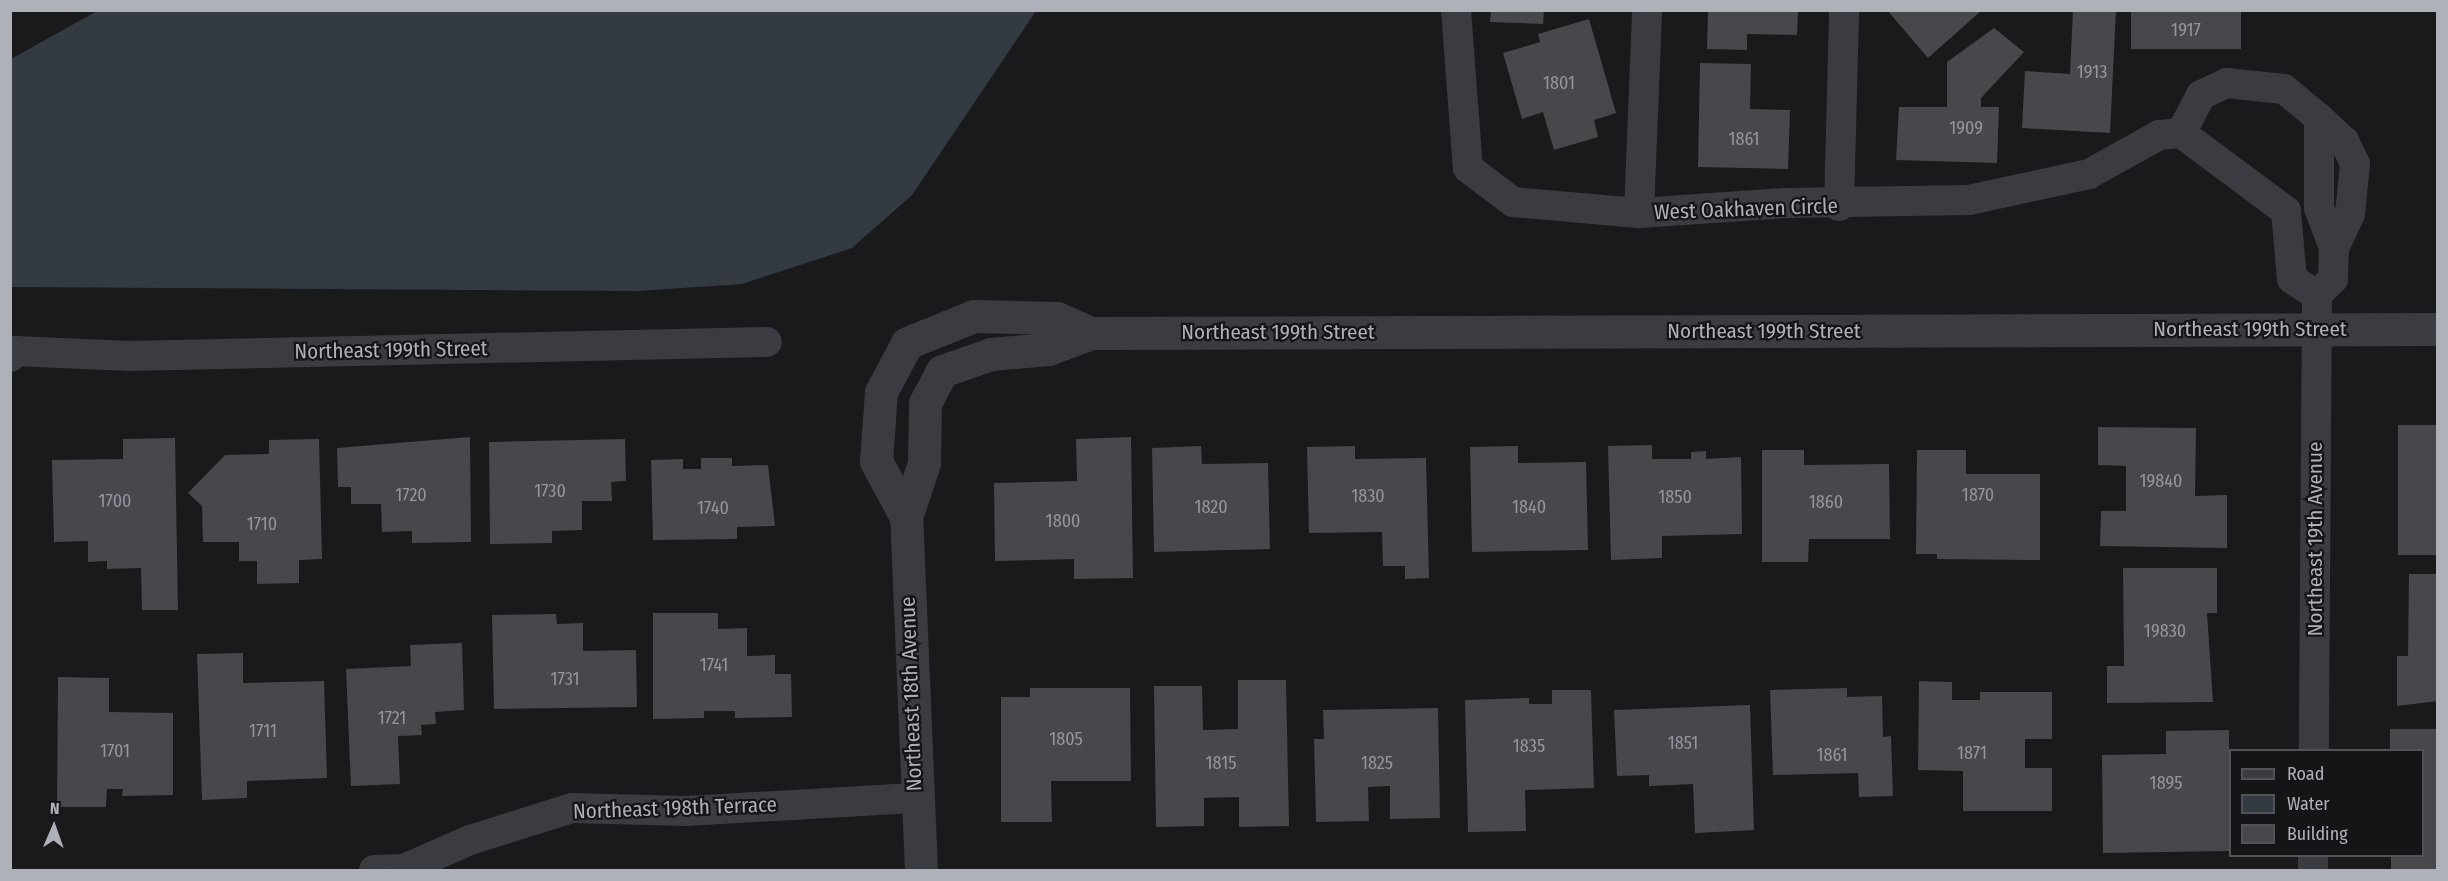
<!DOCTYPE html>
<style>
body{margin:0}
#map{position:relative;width:2448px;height:881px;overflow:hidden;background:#1a1a1c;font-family:"Fira Sans Condensed",sans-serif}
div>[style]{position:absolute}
.water>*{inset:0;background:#333a41}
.building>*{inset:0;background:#47474c;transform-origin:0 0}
.minor>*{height:30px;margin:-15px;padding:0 15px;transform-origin:15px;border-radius:15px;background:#3b3c41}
.tertiary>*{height:33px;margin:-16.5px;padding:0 16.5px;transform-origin:16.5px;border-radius:16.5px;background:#3b3c41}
span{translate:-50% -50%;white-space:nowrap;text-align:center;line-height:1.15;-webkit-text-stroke:4.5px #151517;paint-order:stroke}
.number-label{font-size:18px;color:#94969e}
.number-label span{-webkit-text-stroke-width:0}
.street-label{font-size:21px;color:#aeb1ba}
.frame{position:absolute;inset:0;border:12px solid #aeb1ba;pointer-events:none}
.legend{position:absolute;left:2229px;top:749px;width:195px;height:108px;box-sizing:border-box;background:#151517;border:2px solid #525358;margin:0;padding:8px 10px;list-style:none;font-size:18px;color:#aeb1ba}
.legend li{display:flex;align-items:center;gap:12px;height:30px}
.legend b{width:30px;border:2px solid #525358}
.north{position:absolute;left:24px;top:797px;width:60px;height:60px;-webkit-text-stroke:4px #151517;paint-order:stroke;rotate:2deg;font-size:16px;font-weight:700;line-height:24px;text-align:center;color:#aeb1ba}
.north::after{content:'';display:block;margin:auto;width:21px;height:27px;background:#aeb1ba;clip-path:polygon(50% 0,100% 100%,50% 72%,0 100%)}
</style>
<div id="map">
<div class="water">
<div style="clip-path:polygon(97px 11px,97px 10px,1036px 11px,912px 195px,852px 248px,742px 284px,638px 291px,11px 287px,11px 59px)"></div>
</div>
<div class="building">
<div style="clip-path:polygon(1491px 10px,1544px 10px,1543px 24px,1490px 22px)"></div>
<div style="clip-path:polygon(1708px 10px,1798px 10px,1797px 35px,1747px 34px,1747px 50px,1707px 49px)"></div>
<div style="clip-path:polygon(1887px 10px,1982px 10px,1928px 58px)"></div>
<div style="clip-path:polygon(2073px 10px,2116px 10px,2110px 133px,2022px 128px,2025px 71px,2070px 74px)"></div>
<div style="left:2131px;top:10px;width:110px;height:39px"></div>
<div style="clip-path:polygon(1589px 19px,1616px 113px,1594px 120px,1598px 137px,1554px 150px,1543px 112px,1522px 119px,1503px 53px,1540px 42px,1538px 34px)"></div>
<div style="clip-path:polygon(1994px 28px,2024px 52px,1981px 98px,1981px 107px,1999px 107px,1997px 163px,1896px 160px,1899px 107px,1947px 107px,1947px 62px)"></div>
<div style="clip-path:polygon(1700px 63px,1751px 64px,1750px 109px,1790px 110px,1788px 169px,1698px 167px)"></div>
<div style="left:2438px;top:425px;width:130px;height:40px;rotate:90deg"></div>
<div style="clip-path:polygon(2098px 427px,2196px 428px,2195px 496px,2227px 495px,2227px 548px,2100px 546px,2101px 511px,2126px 511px,2126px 466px,2098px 465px)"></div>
<div style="clip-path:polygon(470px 437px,471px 542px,412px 543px,412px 531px,382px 532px,381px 504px,351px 504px,351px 487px,338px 487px,337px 448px)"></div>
<div style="clip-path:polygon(1131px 437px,1133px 578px,1074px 579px,1074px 559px,995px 561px,994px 483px,1077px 481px,1076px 439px)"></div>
<div style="clip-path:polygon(175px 438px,178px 610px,142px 610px,141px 568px,107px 569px,107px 561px,88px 562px,88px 541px,54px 542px,52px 460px,123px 459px,123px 439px)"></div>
<div style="clip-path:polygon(319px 439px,322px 559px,299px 560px,299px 583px,257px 584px,257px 561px,239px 561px,239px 542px,203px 542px,202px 506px,188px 493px,225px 455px,269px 454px,269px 440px)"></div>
<div style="clip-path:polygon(625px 439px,626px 481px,611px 482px,612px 501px,582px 501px,582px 530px,552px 531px,552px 543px,490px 544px,489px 442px)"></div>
<div style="clip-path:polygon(1652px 445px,1652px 459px,1691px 459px,1691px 452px,1706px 451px,1706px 459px,1741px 457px,1742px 534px,1662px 536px,1662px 558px,1611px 560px,1608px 446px)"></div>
<div style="clip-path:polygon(1201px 446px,1202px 464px,1268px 463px,1270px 549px,1154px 552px,1152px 448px)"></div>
<div style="clip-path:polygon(1355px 446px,1355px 459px,1426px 458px,1429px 578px,1405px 579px,1405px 566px,1383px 566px,1382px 532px,1309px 533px,1307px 447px)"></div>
<div style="clip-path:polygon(1518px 446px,1518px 463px,1586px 462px,1588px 550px,1472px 552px,1470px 447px)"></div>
<div style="clip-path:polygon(1762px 450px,1804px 450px,1804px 465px,1889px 464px,1890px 539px,1809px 539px,1808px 562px,1762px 562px)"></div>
<div style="clip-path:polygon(1917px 450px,1966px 450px,1966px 474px,2040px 474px,2040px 560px,1937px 559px,1937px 554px,1916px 554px)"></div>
<div style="clip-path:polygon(701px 458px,732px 458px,732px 466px,768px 465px,775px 526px,737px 527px,737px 539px,653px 540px,651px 460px,683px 459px,683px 469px,701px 469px)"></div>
<div style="clip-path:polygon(2123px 568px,2217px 568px,2217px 613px,2207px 613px,2213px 702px,2107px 703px,2107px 666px,2124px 666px)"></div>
<div style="clip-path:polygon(2409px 574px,2438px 574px,2438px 701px,2397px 706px,2397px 656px,2408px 656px)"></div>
<div style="clip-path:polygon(653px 613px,718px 613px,718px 629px,747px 628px,747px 656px,775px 655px,775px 674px,791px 674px,792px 717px,735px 718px,735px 711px,704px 711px,704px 718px,653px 719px)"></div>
<div style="clip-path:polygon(556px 614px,557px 624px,583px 623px,583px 651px,636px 650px,637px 707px,494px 709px,492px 615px)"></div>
<div style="clip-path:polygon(462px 643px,464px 710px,435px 712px,436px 724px,421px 725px,422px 735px,398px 736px,400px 784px,351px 786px,346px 669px,411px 666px,410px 645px)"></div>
<div style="clip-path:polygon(243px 653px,243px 683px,324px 681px,327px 778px,247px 781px,247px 798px,202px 800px,197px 654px)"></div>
<div style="clip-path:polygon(58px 677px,109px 678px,109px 712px,173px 713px,173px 795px,122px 796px,123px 789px,107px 789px,106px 807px,57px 807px)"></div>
<div style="clip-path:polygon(1238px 680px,1286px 680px,1289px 826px,1239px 827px,1239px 797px,1204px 798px,1204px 826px,1156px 827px,1154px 686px,1202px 686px,1203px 730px,1238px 729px)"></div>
<div style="clip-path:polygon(1919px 681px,1952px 682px,1952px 700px,1980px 700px,1980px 692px,2052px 692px,2052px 739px,2025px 739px,2025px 768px,2052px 768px,2052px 811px,1963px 811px,1963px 771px,1918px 770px)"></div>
<div style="clip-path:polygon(1030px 688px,1130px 688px,1131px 781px,1051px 781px,1052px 822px,1001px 822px,1001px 697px,1030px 697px)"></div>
<div style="clip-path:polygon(1847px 688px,1847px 697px,1882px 696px,1883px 737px,1891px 736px,1893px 796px,1859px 797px,1858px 773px,1773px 775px,1770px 690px)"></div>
<div style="clip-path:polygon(1552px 690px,1591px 690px,1594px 788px,1525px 790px,1526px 831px,1468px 832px,1465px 700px,1529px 698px,1529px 704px,1552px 704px)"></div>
<div style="clip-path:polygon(1750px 705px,1754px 830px,1695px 833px,1693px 784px,1649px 786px,1649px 775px,1617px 776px,1614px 710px)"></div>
<div style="clip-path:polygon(1438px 708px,1440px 818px,1390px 819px,1390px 786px,1368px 787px,1369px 821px,1316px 822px,1314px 739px,1324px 739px,1323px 710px)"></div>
<div style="clip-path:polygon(2390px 729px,2438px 729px,2438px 870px,2391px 870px,2391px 856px,2422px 856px,2422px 750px,2390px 750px)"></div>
<div style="clip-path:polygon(2229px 730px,2230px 851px,2103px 853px,2102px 755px,2166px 754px,2166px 731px)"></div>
</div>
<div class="minor">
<div style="left:1456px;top:10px;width:158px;rotate:85.7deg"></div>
<div style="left:1468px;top:168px;width:56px;rotate:37.1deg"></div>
<div style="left:1513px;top:202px;width:126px;rotate:5deg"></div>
<div style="left:1639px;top:213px;width:146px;rotate:-3.9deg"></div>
<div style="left:1785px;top:203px;width:184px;rotate:-0.9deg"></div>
<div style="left:1969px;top:200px;width:123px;rotate:-12.2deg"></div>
<div style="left:2089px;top:174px;width:80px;rotate:-29.1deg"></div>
<div style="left:2159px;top:135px;width:22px;rotate:-5deg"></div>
<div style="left:2181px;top:133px;width:131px;rotate:36.6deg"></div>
<div style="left:2286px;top:211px;width:68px;rotate:85deg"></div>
<div style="left:2292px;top:279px;width:30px;rotate:33deg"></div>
<div style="left:2319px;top:118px;width:34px;rotate:43deg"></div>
<div style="left:2344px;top:141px;width:25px;rotate:64deg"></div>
<div style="left:2355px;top:164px;width:50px;rotate:95.7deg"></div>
<div style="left:2350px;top:214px;width:38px;rotate:115deg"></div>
<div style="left:2181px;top:133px;width:43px;rotate:-62.2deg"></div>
<div style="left:2201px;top:95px;width:29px;rotate:-25deg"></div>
<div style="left:2227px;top:83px;width:57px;rotate:6deg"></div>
<div style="left:2284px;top:89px;width:45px;rotate:39.6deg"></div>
<div style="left:2319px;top:118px;width:90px;rotate:90deg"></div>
<div style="left:2319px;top:208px;width:43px;rotate:69.4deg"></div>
<div style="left:2334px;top:248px;width:31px;rotate:92deg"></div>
<div style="left:2333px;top:279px;width:23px;rotate:135deg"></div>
<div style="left:2317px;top:295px;width:455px;rotate:90.4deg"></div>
<div style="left:1839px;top:206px;width:196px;rotate:-88.5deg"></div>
<div style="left:1639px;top:213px;width:203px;rotate:-87.7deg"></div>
<div style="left:10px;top:357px;width:8px;rotate:-50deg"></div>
<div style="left:15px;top:351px;width:114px;rotate:2.5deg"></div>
<div style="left:129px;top:356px;width:638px;rotate:-1.26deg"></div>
<div style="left:374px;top:870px;width:30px;rotate:-2deg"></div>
<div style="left:404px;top:869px;width:72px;rotate:-23.7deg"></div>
<div style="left:470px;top:840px;width:107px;rotate:-17.4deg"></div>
<div style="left:572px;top:808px;width:115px;rotate:1.5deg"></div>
<div style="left:687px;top:811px;width:227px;rotate:-3.3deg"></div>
<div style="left:2313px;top:870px;width:14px;rotate:-90deg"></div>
</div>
<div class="tertiary">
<div style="left:906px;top:517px;width:64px;rotate:-118.2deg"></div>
<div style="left:876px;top:461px;width:69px;rotate:-85.9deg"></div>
<div style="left:881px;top:392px;width:55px;rotate:-62deg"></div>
<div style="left:907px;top:343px;width:72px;rotate:-21.9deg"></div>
<div style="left:974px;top:316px;width:83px;rotate:1.4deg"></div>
<div style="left:1057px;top:318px;width:37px;rotate:24deg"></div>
<div style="left:921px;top:870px;width:353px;rotate:-92.4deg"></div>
<div style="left:906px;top:517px;width:57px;rotate:-71.6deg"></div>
<div style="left:924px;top:463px;width:60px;rotate:-89deg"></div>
<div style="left:925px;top:403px;width:36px;rotate:-62deg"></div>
<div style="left:942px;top:371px;width:52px;rotate:-19.1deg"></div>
<div style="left:991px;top:354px;width:57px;rotate:-5deg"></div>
<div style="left:1048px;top:349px;width:46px;rotate:-20.4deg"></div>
<div style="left:1091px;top:333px;width:1347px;rotate:-0.17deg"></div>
</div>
<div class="number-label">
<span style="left:2186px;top:30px">1917</span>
<span style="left:2092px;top:72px">1913</span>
<span style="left:1559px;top:83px">1801</span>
<span style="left:1966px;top:128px">1909</span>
<span style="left:1744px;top:139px">1861</span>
<span style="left:2161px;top:481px">19840</span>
<span style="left:550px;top:491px">1730</span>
<span style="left:411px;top:495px">1720</span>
<span style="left:1978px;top:495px">1870</span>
<span style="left:1368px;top:496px">1830</span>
<span style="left:1675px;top:497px">1850</span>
<span style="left:115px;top:501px">1700</span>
<span style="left:1826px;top:502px">1860</span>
<span style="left:1211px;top:507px">1820</span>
<span style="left:1529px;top:507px">1840</span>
<span style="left:713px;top:508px">1740</span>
<span style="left:1063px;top:521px">1800</span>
<span style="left:262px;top:524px">1710</span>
<span style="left:2165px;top:631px">19830</span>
<span style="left:714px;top:665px">1741</span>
<span style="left:565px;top:679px">1731</span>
<span style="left:392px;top:718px">1721</span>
<span style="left:263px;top:731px">1711</span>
<span style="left:1066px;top:739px">1805</span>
<span style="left:1683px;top:743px">1851</span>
<span style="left:1529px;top:746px">1835</span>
<span style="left:115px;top:751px">1701</span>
<span style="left:1972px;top:753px">1871</span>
<span style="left:1832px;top:755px">1861</span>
<span style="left:1221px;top:763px">1815</span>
<span style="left:1377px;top:763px">1825</span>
<span style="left:2166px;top:783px">1895</span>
</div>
<div class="street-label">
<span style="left:1746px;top:209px;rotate:-2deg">West Oakhaven Circle</span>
<span style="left:2250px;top:329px">Northeast 199th Street</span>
<span style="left:1764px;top:331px">Northeast 199th Street</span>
<span style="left:1278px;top:332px">Northeast 199th Street</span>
<span style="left:391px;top:350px;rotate:-1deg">Northeast 199th Street</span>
<span style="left:2315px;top:539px;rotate:-90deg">Northeast 19th Avenue</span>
<span style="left:911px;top:694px;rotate:-92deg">Northeast 18th Avenue</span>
<span style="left:675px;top:808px;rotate:-2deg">Northeast 198th Terrace</span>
</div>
<div class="frame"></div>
<ul class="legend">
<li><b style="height:8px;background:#3b3c41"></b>Road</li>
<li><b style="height:16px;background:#333a41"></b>Water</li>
<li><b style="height:16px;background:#47474c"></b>Building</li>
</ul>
<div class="north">N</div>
</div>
